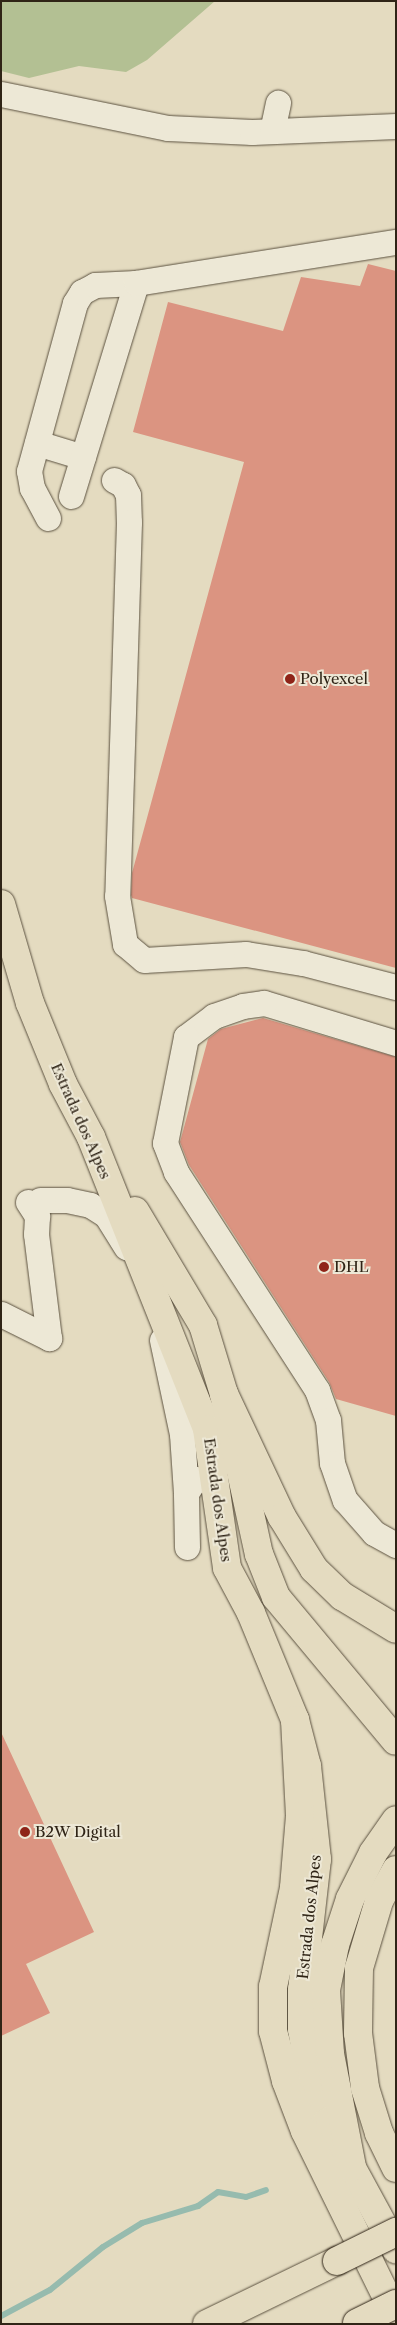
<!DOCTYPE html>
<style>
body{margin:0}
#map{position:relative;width:397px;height:2325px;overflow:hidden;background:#e4dbc0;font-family:"Libre Caslon Text",serif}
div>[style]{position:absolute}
.green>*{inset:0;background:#b3c093}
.stream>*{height:6px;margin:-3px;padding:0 3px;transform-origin:3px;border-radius:3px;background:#96bbae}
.building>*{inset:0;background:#db9481}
.roads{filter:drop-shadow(0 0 1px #5c5240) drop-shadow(0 0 1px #5c5240)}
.minor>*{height:25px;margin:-12.5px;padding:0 12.5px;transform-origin:12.5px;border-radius:12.5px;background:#ede8d6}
.major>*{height:28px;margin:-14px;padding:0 14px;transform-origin:14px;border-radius:14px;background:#e4dbc0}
.highway>*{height:28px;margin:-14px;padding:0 14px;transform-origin:14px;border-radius:14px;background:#e4dbc0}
.bridges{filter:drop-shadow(0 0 1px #2f2416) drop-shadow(0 0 1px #2f2416)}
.highway-bridge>*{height:28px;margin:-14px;padding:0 14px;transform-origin:14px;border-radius:14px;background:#e4dbc0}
.dots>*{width:14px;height:14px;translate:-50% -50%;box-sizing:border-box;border:2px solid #ede8d6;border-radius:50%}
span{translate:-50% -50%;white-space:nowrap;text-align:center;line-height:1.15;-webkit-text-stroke:4px #ede8d6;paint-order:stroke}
.poi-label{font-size:15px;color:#2f2416}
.left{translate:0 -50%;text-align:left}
.street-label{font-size:15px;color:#2f2416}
.frame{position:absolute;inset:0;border:2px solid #2f2416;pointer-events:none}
</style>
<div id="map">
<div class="green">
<div style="clip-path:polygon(1px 1px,215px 1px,147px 60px,126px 72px,79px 66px,29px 78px,1px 71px)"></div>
</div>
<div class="stream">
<div style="left:1px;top:2316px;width:55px;rotate:-28deg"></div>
<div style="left:50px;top:2290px;width:68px;rotate:-39.1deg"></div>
<div style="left:103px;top:2247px;width:46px;rotate:-31.6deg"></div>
<div style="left:142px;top:2223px;width:59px;rotate:-16.9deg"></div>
<div style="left:198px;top:2206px;width:24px;rotate:-35deg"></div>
<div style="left:218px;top:2192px;width:28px;rotate:10deg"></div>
<div style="left:246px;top:2197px;width:21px;rotate:-19deg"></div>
</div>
<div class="building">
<div style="clip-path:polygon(368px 264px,396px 271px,396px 968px,132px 898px,131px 895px,132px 873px,244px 462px,133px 432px,168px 302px,283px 331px,301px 277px,360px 286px)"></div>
<div style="clip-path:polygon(263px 1018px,396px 1057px,396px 1416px,336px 1399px,329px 1382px,189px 1165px,180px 1142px,208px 1039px,221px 1029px)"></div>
<div style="clip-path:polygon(1px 1732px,94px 1932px,26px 1964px,50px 2013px,1px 2036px)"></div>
</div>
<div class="roads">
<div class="minor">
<div style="left:1px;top:94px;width:170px;rotate:11.5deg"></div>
<div style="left:168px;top:128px;width:84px;rotate:2.7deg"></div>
<div style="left:252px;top:132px;width:144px;rotate:-2.4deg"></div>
<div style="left:272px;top:131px;width:29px;rotate:-78deg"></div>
<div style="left:37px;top:443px;width:48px;rotate:16.9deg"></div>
<div style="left:114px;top:480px;width:10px;rotate:29deg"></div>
<div style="left:123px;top:485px;width:11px;rotate:63deg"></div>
<div style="left:128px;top:495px;width:27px;rotate:88deg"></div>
<div style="left:129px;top:522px;width:374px;rotate:91.8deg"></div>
<div style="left:117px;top:896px;width:49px;rotate:80.5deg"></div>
<div style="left:125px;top:944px;width:25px;rotate:40deg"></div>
<div style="left:144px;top:960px;width:102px;rotate:-3.4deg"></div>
<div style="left:246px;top:954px;width:58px;rotate:9deg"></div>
<div style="left:303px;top:963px;width:96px;rotate:14.5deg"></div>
<div style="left:71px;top:496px;width:223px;rotate:-73deg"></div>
<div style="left:48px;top:518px;width:34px;rotate:-118deg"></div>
<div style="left:32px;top:488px;width:17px;rotate:-100deg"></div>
<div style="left:29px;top:471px;width:174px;rotate:-74.7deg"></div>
<div style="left:75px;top:303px;width:13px;rotate:-58deg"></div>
<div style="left:82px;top:292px;width:15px;rotate:-28deg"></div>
<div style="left:95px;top:285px;width:41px;rotate:-2.8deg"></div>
<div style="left:136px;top:283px;width:263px;rotate:-9deg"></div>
<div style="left:396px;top:1043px;width:138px;rotate:-163.1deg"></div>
<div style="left:264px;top:1003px;width:21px;rotate:172deg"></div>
<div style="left:243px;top:1006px;width:31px;rotate:161deg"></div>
<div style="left:214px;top:1016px;width:35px;rotate:143deg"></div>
<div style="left:186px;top:1037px;width:108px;rotate:101.2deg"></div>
<div style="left:165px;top:1143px;width:31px;rotate:69deg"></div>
<div style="left:176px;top:1172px;width:260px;rotate:57.1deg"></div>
<div style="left:317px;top:1390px;width:32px;rotate:70deg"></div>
<div style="left:328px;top:1420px;width:43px;rotate:84.7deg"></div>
<div style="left:332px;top:1463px;width:39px;rotate:71deg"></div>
<div style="left:345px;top:1500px;width:44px;rotate:48.7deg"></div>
<div style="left:374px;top:1533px;width:25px;rotate:29deg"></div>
<div style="left:40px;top:1200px;width:27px"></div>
<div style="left:67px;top:1200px;width:24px;rotate:12deg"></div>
<div style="left:90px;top:1205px;width:19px;rotate:32deg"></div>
<div style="left:106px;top:1215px;width:38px;rotate:58deg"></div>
<div style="left:28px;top:1202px;width:17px;rotate:57deg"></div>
<div style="left:37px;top:1216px;width:18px;rotate:93deg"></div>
<div style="left:36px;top:1234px;width:105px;rotate:82.9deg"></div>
<div style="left:1px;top:1314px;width:54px;rotate:26.6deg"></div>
<div style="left:162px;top:1340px;width:96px;rotate:78deg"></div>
<div style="left:182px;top:1434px;width:59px;rotate:86.1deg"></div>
<div style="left:187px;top:1547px;width:54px;rotate:-91.1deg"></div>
<div style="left:186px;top:1493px;width:17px;rotate:-57deg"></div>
</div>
<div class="major">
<div style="left:1px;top:904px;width:103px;rotate:73.7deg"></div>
<div style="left:30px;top:1003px;width:87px;rotate:67.8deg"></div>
<div style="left:63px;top:1084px;width:60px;rotate:62.2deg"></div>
<div style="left:91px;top:1137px;width:314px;rotate:68.3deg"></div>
<div style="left:207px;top:1429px;width:140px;rotate:81.8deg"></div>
<div style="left:227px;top:1568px;width:51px;rotate:61.9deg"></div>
<div style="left:251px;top:1613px;width:116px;rotate:67.6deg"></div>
<div style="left:295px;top:1720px;width:48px;rotate:75.4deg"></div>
<div style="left:307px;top:1766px;width:94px;rotate:83.9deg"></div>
<div style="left:317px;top:1859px;width:132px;rotate:96.5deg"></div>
<div style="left:302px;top:1990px;width:39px;rotate:90deg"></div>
<div style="left:302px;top:2029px;width:48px;rotate:80.3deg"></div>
<div style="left:310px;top:2076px;width:49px;rotate:69.7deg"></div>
<div style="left:327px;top:2122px;width:145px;rotate:61.5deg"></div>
<div style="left:135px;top:1211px;width:133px;rotate:59.2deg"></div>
<div style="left:203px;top:1325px;width:72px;rotate:73.1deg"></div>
<div style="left:224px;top:1394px;width:164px;rotate:77.7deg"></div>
<div style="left:259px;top:1554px;width:46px;rotate:68.4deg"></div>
<div style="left:276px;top:1597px;width:187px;rotate:50.2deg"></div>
<div style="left:396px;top:1870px;width:35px;rotate:119deg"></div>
<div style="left:379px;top:1901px;width:70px;rotate:106.6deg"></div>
<div style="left:359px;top:1968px;width:65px;rotate:90.9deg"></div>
<div style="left:358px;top:2033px;width:55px;rotate:82.7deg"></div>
<div style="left:365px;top:2088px;width:47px;rotate:72.7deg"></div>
<div style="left:379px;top:2133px;width:39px;rotate:64deg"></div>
</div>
<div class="highway">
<div style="left:224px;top:1394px;width:136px;rotate:64.8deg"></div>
<div style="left:282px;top:1517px;width:61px;rotate:58.4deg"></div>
<div style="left:314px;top:1569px;width:39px;rotate:44deg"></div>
<div style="left:342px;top:1596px;width:63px;rotate:31.4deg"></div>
<div style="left:295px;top:1720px;width:96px;rotate:87deg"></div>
<div style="left:300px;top:1816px;width:72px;rotate:94.8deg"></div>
<div style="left:294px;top:1888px;width:101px;rotate:102deg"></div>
<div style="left:273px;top:1987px;width:44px;rotate:90deg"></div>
<div style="left:273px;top:2031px;width:52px;rotate:75.4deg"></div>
<div style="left:286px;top:2081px;width:53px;rotate:69.2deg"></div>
<div style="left:305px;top:2131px;width:206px;rotate:63.8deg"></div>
<div style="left:352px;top:2167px;width:115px;rotate:-101deg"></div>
<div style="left:330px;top:2054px;width:64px;rotate:-93.6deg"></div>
<div style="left:326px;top:1990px;width:46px;rotate:-78.7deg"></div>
<div style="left:335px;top:1945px;width:48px;rotate:-71.9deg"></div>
<div style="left:350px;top:1899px;width:51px;rotate:-63.4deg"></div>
<div style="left:373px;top:1853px;width:40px;rotate:-55.1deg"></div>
<div style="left:207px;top:2324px;width:144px;rotate:-25.9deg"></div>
</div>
</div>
<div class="bridges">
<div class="highway-bridge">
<div style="left:337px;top:2261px;width:66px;rotate:-26.2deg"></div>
<div style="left:357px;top:2323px;width:43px;rotate:-26deg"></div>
</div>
</div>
<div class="dots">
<div style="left:290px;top:679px;background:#8f2418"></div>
<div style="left:324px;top:1267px;background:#8f2418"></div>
<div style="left:25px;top:1832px;background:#8f2418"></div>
</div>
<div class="poi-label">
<span class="left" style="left:300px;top:679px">Polyexcel</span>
<span class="left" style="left:334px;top:1267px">DHL</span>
<span class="left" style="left:35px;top:1832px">B2W Digital</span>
</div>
<div class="street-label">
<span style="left:81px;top:1121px;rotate:66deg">Estrada dos Alpes</span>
<span style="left:218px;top:1500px;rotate:82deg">Estrada dos Alpes</span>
<span style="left:309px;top:1917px;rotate:-84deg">Estrada dos Alpes</span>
</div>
<div class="frame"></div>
</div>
